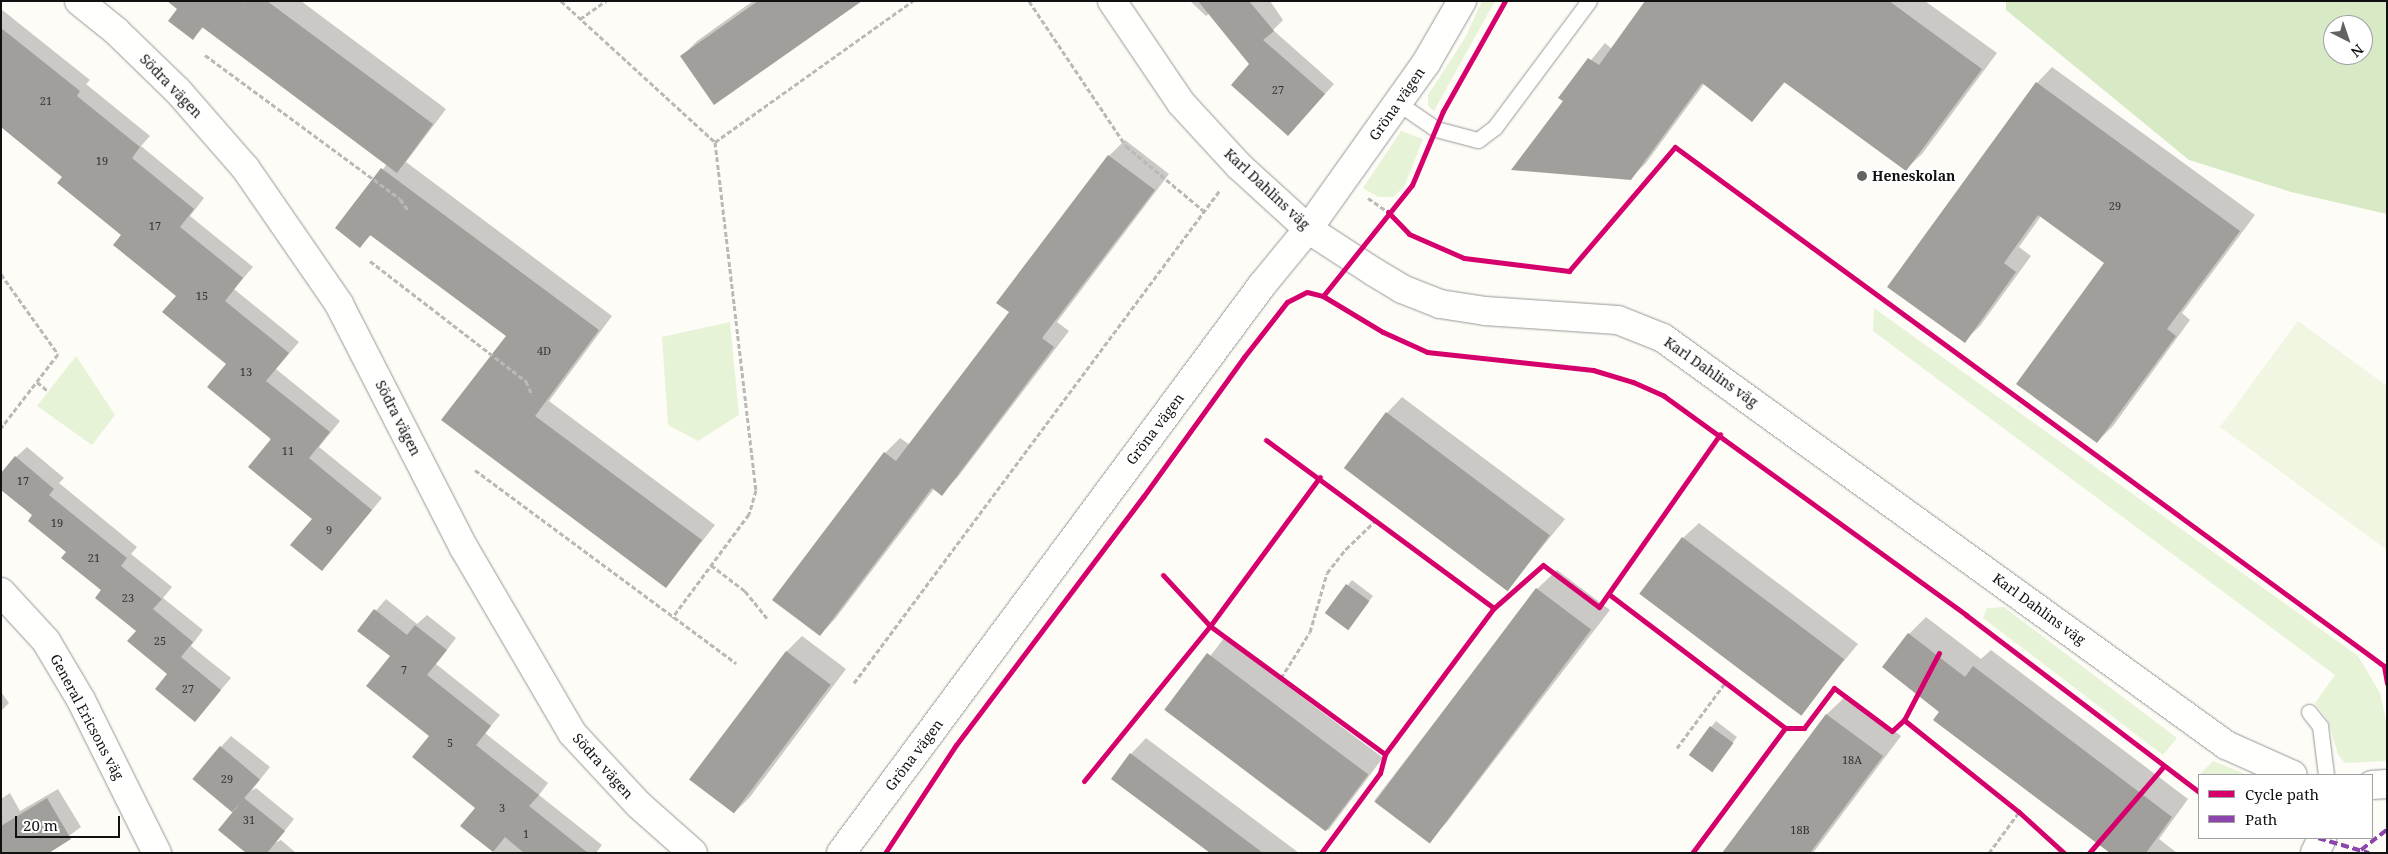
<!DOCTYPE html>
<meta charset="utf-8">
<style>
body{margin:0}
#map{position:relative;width:2388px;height:854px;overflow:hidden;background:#fdfcf7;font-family:"Noto Serif",serif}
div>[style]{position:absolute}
.green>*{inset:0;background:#e7f3d7}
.forest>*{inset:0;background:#d8eac5}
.pitch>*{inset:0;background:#f0f6e1}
.shadow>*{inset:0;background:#0003;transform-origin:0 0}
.building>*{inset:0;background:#a19f9c;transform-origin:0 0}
.path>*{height:3px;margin-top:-1.5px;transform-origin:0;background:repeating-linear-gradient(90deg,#b9b9b8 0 5px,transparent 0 7.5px)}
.roads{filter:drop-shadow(0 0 1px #979795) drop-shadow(0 0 1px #979795)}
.service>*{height:15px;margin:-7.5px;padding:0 7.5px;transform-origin:7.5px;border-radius:7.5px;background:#fffffe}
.minor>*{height:28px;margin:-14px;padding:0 14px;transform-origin:14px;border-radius:14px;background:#fffffe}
.quiet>*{height:4px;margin-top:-2px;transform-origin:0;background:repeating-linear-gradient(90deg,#8e44ad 0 8px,transparent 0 12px)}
.cycleway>*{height:5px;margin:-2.5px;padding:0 2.5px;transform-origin:2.5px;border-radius:2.5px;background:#d6006c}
.dots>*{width:14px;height:14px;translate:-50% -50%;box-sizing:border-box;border:2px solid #fff;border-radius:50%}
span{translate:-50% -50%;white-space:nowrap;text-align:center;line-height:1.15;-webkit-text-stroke:5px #fff;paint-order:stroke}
.number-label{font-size:11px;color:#353434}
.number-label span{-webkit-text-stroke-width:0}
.street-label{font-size:14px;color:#111}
.poi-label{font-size:14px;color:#111;font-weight:700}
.left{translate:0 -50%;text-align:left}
.frame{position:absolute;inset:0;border:2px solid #111;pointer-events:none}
.legend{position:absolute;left:2198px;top:774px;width:175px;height:65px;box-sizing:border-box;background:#fff;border:1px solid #a0a0a0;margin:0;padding:6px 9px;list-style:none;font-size:15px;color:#111}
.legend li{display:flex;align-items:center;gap:10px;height:25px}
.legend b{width:25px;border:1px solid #a0a0a0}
.north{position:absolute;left:2323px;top:15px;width:50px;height:50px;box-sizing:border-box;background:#fff;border:1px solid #a0a0a0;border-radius:50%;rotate:139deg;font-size:14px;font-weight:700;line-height:20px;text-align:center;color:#111}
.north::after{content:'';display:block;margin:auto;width:18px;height:22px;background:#646362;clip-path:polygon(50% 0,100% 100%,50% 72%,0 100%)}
.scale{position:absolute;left:15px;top:816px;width:105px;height:22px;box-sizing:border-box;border:2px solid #111;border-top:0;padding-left:6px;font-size:15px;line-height:18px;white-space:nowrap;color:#111;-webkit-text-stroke:4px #fff;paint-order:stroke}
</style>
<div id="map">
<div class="green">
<div style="clip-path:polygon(1482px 1px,1495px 1px,1434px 111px,1428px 106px,1428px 95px,1465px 38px)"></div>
<div style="clip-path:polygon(1401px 131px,1423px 139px,1404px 187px,1393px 197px,1378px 197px,1363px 188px)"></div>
<div style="clip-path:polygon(1874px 308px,2358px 656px,2380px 693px,2387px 725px,2387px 761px,2345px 763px,2338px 755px,2328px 720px,2315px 703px,2335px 675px,1873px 331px)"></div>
<div style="clip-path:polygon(730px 322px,739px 415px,698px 441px,668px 425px,662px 337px)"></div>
<div style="clip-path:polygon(76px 356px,115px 415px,92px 445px,37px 406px)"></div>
<div style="clip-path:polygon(2004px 607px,2177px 738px,2163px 755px,1983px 618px,1987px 608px)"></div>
<div style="clip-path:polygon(2213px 761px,2248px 775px,2196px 778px)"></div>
</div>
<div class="forest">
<div style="clip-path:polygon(evenodd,2006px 1px,2387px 1px,2387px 214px,2291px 192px,2189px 160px,2006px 10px,2006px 1px,2333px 25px,2363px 25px,2363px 55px,2333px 55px,2333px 25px)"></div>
</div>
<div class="pitch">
<div style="clip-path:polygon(2298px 321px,2387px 386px,2387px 550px,2220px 427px)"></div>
</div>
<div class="shadow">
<div style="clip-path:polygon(185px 1px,301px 1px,446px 109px,406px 162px,612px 316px,549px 401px,715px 525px,666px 587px,443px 420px,507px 336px,372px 234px,360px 246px,337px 228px,387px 164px,204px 27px,193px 38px)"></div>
<div style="clip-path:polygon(753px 1px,860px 1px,682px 56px,697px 41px)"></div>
<div style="clip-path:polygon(1190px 1px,1270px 1px,1283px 20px,1273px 30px,1334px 84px,1298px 124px,1210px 13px,1206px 16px)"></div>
<div style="clip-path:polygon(1647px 1px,1925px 1px,1997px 53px,1922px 154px,1906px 169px,1786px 81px,1752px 121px,1704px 84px,1646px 163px,1630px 179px,1560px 98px,1605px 43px,1612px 49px)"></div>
<div style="clip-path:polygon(1px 9px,90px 80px,86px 84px,150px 136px,141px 146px,204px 198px,190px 216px,253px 267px,234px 289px,299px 342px,276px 369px,340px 421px,319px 447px,382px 498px,322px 570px,314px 519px,228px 363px,178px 295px,123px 235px,64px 177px,1px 127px)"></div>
<div style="clip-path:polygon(2052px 67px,2255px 215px,2182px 313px,2190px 320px,2113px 426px,2097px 442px,2106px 263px,2041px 216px,2019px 247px,2031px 256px,1980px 326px,1964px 341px,1889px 286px,2037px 83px)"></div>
<div style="clip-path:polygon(1125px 140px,1169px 174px,1057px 322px,1069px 331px,957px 478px,941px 494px,934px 489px,835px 619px,820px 635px,885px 453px,900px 438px,910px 445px,1011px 312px,998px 302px,1109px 156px)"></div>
<div style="clip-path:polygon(1402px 397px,1565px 519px,1508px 589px,1387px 413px)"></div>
<div style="clip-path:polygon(27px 447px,64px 478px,59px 483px,137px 547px,131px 554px,172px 587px,163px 598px,203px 630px,191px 646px,231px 678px,195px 720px,169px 673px,137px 631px,33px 515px,16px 457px)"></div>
<div style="clip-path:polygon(1699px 523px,1858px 644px,1800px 714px,1683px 538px)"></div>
<div style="clip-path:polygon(1557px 570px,1610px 610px,1447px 822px,1428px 842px,1374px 801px,1537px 589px)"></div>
<div style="clip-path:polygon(1352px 580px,1373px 596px,1352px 623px,1326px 612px)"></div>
<div style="clip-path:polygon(386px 599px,417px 624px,427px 615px,456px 638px,436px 664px,500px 715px,485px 733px,548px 783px,539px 795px,602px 845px,596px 853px,496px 853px,462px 826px,477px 807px,430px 736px,391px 656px,359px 630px)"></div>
<div style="clip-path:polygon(1926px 617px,1981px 659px,1991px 650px,2188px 799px,2159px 839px,2177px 853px,2112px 853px,1941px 711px,1909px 634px)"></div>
<div style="clip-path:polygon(802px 636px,846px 669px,750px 797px,734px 813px,690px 779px,787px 651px)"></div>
<div style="left:1224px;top:638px;width:199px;height:91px;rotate:37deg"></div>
<div style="clip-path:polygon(1px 692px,9px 703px,1px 711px)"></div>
<div style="clip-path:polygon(1847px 695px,1901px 736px,1813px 853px,1723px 853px,1827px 714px)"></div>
<div style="clip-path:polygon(1716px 721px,1737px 737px,1716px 765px,1690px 754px)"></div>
<div style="clip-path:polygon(231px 736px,270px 767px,251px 791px,256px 788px,294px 819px,275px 843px,281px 840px,296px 853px,248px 853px,239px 807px,221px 747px)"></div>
<div style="clip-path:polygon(1146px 738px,1299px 853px,1212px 853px,1131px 754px)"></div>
<div style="clip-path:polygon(58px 789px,81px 827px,46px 853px,1px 853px,1px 799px,10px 793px,20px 811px)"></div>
</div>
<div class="building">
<div style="clip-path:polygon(167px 1px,267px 1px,433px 124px,397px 173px,202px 27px,193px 40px,168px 21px,177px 9px)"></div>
<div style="clip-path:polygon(758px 1px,862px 1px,714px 105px,680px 56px)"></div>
<div style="clip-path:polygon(1198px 1px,1249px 1px,1274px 31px,1263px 40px,1325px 94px,1288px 136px,1231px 85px,1249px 64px)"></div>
<div style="clip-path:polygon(1645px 1px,1889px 1px,1982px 69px,1906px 171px,1784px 82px,1752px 122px,1702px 83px,1631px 180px,1511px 170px,1563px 101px,1558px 98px,1588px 58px,1599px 65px)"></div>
<div style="clip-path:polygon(1px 28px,80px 91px,77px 96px,140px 147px,132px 158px,194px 209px,180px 227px,243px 278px,225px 301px,289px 353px,266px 381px,330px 432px,309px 458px,372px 510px,322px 571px,290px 545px,312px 519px,248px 467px,271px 439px,207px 387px,226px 364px,162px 312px,176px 296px,113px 245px,121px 235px,57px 183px,62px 177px,1px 127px)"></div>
<div style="clip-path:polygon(2036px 82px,2240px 231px,2167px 329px,2176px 336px,2097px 443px,2016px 384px,2104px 263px,2038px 215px,2004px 263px,2016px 272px,1965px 343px,1887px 287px)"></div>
<div style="clip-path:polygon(1108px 155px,1155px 190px,1042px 338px,1054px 347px,942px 496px,932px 488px,820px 636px,772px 600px,884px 452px,896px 461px,1009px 312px,996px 303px)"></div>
<div style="clip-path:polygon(381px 168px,599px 330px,535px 416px,702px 540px,666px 588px,441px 420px,506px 336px,370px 235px,360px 248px,335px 228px)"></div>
<div style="left:1386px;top:412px;width:205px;height:70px;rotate:37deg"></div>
<div style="clip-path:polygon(15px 456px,54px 489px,49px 495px,127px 558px,121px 566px,162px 599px,153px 609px,193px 642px,181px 657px,221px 690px,195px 722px,155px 689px,167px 674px,127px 641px,136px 631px,95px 598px,101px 590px,61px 558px,66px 552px,28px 521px,32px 515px,1px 490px,1px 473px)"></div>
<div style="left:1682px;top:537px;width:203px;height:71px;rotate:37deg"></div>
<div style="left:1346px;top:584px;width:29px;height:36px;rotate:36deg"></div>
<div style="left:1536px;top:588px;width:69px;height:268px;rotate:37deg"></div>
<div style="clip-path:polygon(374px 609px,407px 635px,415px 625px,447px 650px,427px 675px,491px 726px,476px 745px,539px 795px,529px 806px,588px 853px,524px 853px,505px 837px,493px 852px,460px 826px,475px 808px,412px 757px,429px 736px,366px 686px,390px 656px,357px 631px)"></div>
<div style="clip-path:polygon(1908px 633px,1965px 677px,1973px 666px,2172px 817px,2146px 853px,2110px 853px,1933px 720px,1939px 712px,1882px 667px)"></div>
<div style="left:786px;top:651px;width:56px;height:161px;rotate:37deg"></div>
<div style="left:1207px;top:653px;width:202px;height:71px;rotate:37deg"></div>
<div style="clip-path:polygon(1826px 714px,1883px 756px,1810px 853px,1722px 853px)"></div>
<div style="left:1710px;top:726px;width:29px;height:36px;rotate:36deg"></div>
<div style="left:220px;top:746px;width:52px;height:43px;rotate:40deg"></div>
<div style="clip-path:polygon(1130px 753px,1263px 853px,1210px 853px,1111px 779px)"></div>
<div style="clip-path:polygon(47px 798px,71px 839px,49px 853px,1px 853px,1px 826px)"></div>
<div style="clip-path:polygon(244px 798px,285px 831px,267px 853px,246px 853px,218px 830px)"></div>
</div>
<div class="path">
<div style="left:245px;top:1px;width:1px;rotate:45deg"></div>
<div style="left:561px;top:1px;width:209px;rotate:42.5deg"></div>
<div style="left:715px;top:142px;width:350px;rotate:83.3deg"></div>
<div style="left:756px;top:490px;width:25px;rotate:106deg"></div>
<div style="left:749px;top:514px;width:129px;rotate:126.5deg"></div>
<div style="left:1029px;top:1px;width:174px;rotate:56.2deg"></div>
<div style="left:1126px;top:146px;width:102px;rotate:39.8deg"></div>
<div style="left:580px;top:19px;width:32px;rotate:-35deg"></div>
<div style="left:205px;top:55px;width:242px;rotate:36.4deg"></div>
<div style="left:400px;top:199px;width:14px;rotate:54deg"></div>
<div style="left:715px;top:142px;width:243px;rotate:-35.5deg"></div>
<div style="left:1368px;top:198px;width:24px;rotate:35deg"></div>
<div style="left:370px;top:261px;width:197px;rotate:37.6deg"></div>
<div style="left:526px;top:381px;width:15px;rotate:67deg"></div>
<div style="left:1px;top:274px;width:98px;rotate:54.5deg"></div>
<div style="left:58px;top:354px;width:93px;rotate:127.6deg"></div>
<div style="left:37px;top:382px;width:14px;rotate:39deg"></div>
<div style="left:475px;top:470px;width:325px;rotate:36.5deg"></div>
<div style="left:711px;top:565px;width:43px;rotate:37.4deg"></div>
<div style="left:745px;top:591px;width:36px;rotate:51deg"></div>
<div style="left:1281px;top:678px;width:54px;rotate:-57.8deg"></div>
<div style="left:1310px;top:632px;width:61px;rotate:-73.9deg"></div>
<div style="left:1327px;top:573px;width:31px;rotate:-52deg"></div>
<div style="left:1346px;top:549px;width:42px;rotate:-44deg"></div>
<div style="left:854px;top:683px;width:614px;rotate:-53.41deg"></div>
<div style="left:1677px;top:748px;width:81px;rotate:-53.6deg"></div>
<div style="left:1989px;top:853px;width:51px;rotate:-53.8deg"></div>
</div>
<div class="roads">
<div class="service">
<div style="left:1398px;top:103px;width:46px;rotate:34.4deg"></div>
<div style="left:1436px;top:129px;width:43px;rotate:14.7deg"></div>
<div style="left:1478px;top:140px;width:21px;rotate:-37deg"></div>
<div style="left:1495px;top:127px;width:157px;rotate:-53.3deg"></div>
<div style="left:2309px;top:712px;width:18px;rotate:52deg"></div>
<div style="left:2320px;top:726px;width:49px;rotate:83deg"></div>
</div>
<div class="minor">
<div style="left:79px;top:1px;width:48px;rotate:39deg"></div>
<div style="left:116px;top:31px;width:86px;rotate:44.1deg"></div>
<div style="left:178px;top:91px;width:103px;rotate:48.9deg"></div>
<div style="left:246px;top:169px;width:164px;rotate:55.4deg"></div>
<div style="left:339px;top:304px;width:274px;rotate:62.9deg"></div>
<div style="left:464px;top:548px;width:214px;rotate:59.7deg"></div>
<div style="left:572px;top:733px;width:98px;rotate:47.1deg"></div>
<div style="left:639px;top:805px;width:72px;rotate:41.6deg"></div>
<div style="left:1112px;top:1px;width:123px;rotate:55.9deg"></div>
<div style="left:1181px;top:103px;width:86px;rotate:47.4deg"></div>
<div style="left:1239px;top:166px;width:93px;rotate:42.4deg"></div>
<div style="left:1308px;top:229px;width:79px;rotate:33.1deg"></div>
<div style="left:1374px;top:272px;width:33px;rotate:31deg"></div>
<div style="left:1402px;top:289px;width:41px;rotate:21.5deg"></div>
<div style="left:1440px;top:304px;width:46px;rotate:8.8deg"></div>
<div style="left:1485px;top:311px;width:133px;rotate:3.9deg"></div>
<div style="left:1618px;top:320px;width:48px;rotate:21.8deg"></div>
<div style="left:1663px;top:338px;width:695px;rotate:35.86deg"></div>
<div style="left:2226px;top:745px;width:73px;rotate:24.1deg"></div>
<div style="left:1px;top:592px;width:67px;rotate:47.4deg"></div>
<div style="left:46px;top:641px;width:69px;rotate:59.3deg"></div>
<div style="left:81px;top:700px;width:171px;rotate:63.6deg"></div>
<div style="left:2372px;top:785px;width:15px;rotate:-4deg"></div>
<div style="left:841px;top:853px;width:707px;rotate:-53.45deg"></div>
<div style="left:1262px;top:285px;width:72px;rotate:-50.6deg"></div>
<div style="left:1308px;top:229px;width:204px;rotate:-54.6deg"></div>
<div style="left:1426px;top:63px;width:72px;rotate:-59.9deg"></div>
<div style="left:2315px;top:853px;width:17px;rotate:-65deg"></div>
</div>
</div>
<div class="quiet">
<div style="left:2318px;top:838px;width:53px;rotate:16.4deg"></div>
<div style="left:2361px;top:850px;width:33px;rotate:-38deg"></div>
</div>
<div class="cycleway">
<div style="left:1388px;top:212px;width:30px;rotate:46deg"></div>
<div style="left:1409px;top:234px;width:60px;rotate:23.6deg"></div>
<div style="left:1464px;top:258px;width:106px;rotate:7.1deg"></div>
<div style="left:1569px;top:271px;width:163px;rotate:-49.5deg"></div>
<div style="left:1675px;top:147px;width:879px;rotate:36.2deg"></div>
<div style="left:2384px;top:666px;width:17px;rotate:80deg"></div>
<div style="left:1323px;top:296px;width:70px;rotate:31deg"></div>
<div style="left:1383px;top:332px;width:48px;rotate:24.4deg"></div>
<div style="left:1427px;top:352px;width:167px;rotate:6.2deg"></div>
<div style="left:1593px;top:370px;width:42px;rotate:16.7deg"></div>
<div style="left:1633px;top:382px;width:34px;rotate:24deg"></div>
<div style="left:1664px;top:396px;width:373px;rotate:35.9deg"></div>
<div style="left:1966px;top:615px;width:293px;rotate:37.2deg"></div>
<div style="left:1266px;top:440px;width:283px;rotate:36.4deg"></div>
<div style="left:1163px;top:575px;width:69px;rotate:47.3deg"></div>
<div style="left:1210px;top:626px;width:217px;rotate:36.2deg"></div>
<div style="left:1610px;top:595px;width:220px;rotate:37.2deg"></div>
<div style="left:1785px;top:728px;width:156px;rotate:126.6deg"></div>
<div style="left:1939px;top:653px;width:76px;rotate:117.6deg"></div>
<div style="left:1904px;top:720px;width:147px;rotate:38.7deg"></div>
<div style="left:2019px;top:812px;width:61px;rotate:42.3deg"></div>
<div style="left:1785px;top:728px;width:19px"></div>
<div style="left:1804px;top:728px;width:50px;rotate:-53.1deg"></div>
<div style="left:1834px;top:688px;width:72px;rotate:36.6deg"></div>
<div style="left:1892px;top:731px;width:16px;rotate:-43deg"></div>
<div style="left:1084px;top:781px;width:200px;rotate:-50.9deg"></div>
<div style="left:1210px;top:626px;width:185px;rotate:-53.6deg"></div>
<div style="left:885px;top:853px;width:129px;rotate:-56.7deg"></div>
<div style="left:956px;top:745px;width:311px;rotate:-53deg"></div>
<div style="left:1143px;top:497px;width:173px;rotate:-54.2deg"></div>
<div style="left:1244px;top:357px;width:70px;rotate:-52deg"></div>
<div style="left:1287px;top:302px;width:22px;rotate:-27deg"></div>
<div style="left:1307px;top:292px;width:16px;rotate:14deg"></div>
<div style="left:1323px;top:296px;width:142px;rotate:-51.3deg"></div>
<div style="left:1412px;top:185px;width:80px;rotate:-67.3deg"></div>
<div style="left:1443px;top:111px;width:126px;rotate:-60.6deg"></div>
<div style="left:1321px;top:853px;width:99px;rotate:-53.6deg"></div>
<div style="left:1380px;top:773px;width:20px;rotate:-75deg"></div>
<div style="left:1385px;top:754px;width:182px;rotate:-53.3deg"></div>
<div style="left:1494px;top:608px;width:65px;rotate:-41.3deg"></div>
<div style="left:1543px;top:565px;width:70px;rotate:36.9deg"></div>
<div style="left:1599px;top:607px;width:211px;rotate:-55deg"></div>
<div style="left:2089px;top:853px;width:113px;rotate:-49.3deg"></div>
</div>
<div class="dots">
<div style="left:1862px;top:176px;background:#646362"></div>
</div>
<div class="number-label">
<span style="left:1278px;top:90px">27</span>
<span style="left:46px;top:101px">21</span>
<span style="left:102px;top:161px">19</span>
<span style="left:2115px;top:206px">29</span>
<span style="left:155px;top:226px">17</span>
<span style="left:202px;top:296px">15</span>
<span style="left:544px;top:351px">4D</span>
<span style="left:246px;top:372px">13</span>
<span style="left:288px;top:451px">11</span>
<span style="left:23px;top:481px">17</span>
<span style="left:57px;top:523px">19</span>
<span style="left:329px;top:530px">9</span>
<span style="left:94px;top:558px">21</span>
<span style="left:128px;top:598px">23</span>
<span style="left:160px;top:641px">25</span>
<span style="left:404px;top:670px">7</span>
<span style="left:188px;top:689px">27</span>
<span style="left:450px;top:743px">5</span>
<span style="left:1852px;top:760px">18A</span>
<span style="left:227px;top:779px">29</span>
<span style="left:502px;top:808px">3</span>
<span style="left:249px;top:820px">31</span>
<span style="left:1800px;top:830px">18B</span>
<span style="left:526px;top:834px">1</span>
</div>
<div class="street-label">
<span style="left:171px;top:86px;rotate:46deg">Södra vägen</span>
<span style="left:1397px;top:104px;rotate:-55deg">Gröna vägen</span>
<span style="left:1267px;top:189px;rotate:43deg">Karl Dahlins väg</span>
<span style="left:1711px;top:372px;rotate:35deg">Karl Dahlins väg</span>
<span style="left:398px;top:418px;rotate:63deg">Södra vägen</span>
<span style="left:1155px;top:429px;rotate:-53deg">Gröna vägen</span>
<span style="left:2039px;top:609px;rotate:36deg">Karl Dahlins väg</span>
<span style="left:87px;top:717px;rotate:62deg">General Ericsons väg</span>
<span style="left:914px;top:755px;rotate:-53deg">Gröna vägen</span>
<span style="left:603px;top:766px;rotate:48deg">Södra vägen</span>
</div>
<div class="poi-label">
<span class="left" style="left:1872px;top:176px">Heneskolan</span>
</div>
<div class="frame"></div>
<ul class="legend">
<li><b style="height:6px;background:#d6006c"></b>Cycle path</li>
<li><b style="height:6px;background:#8e44ad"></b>Path</li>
</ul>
<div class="north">N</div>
<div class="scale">20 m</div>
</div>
